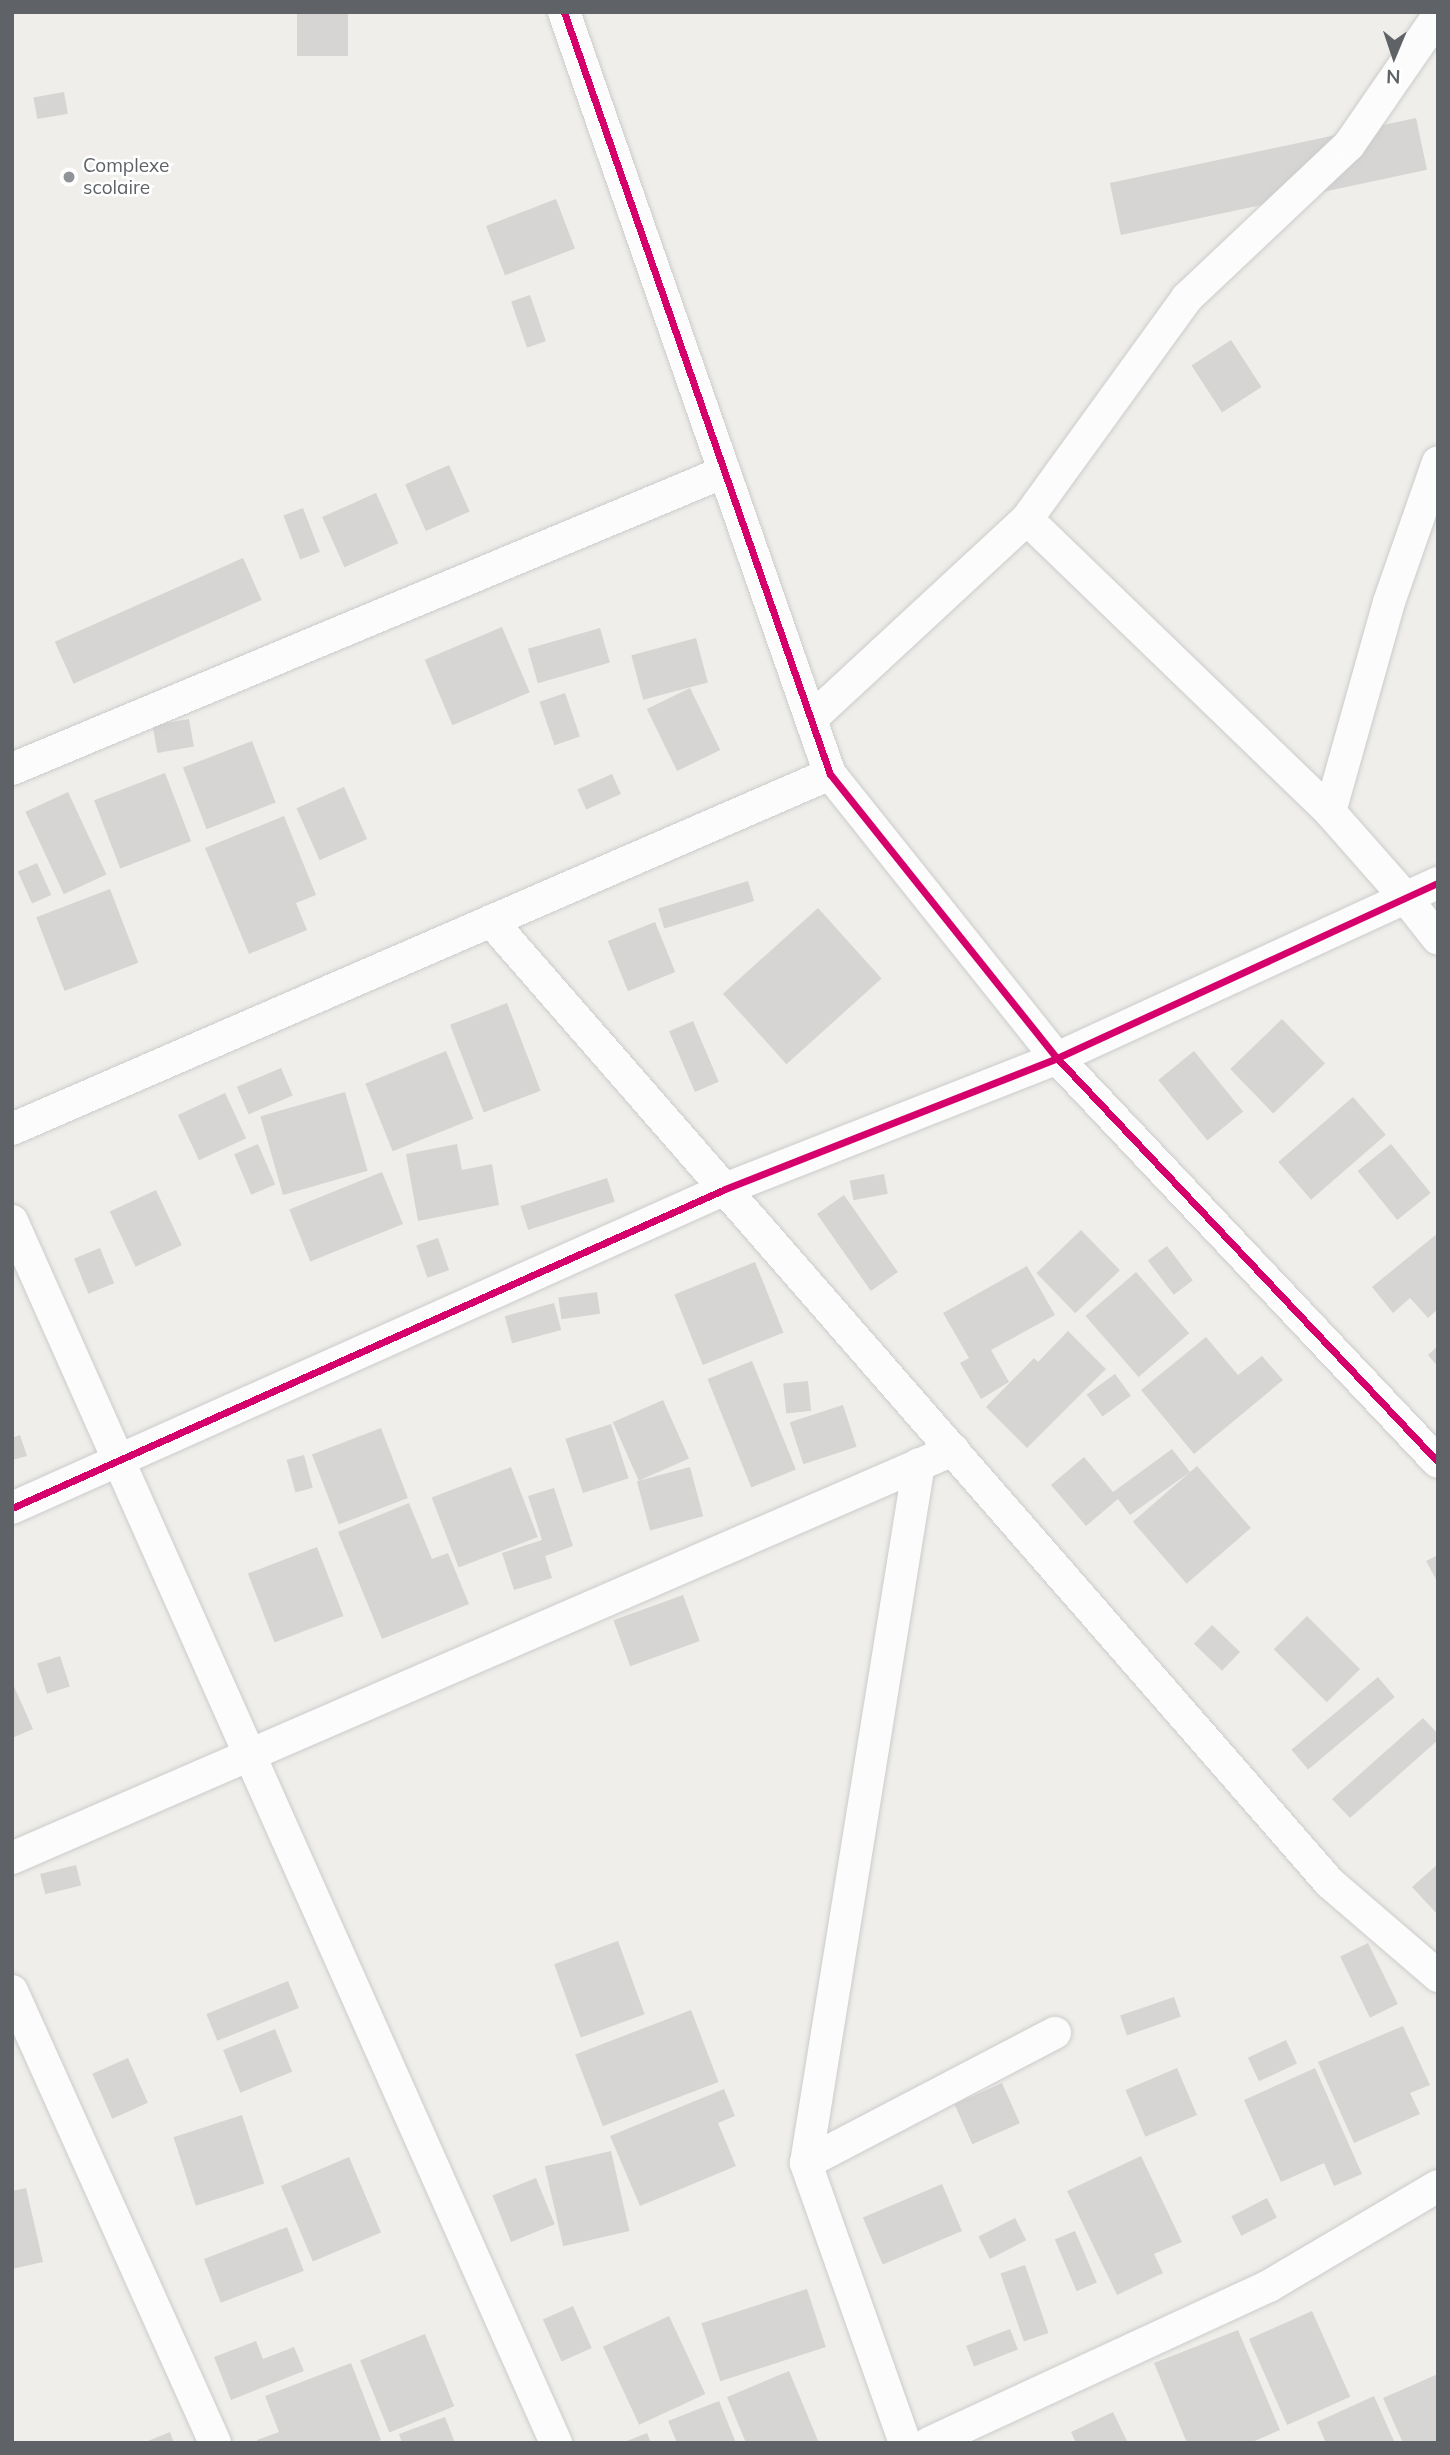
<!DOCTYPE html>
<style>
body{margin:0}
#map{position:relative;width:1450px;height:2455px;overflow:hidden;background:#efeeea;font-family:Mulish,sans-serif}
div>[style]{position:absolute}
.building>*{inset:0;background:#d6d5d3;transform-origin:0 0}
.roads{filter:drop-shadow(0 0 2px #cbcccc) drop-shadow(0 0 2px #cbcccc)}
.minor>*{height:32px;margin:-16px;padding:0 16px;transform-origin:16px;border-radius:16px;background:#fdfcfc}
.cycleway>*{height:7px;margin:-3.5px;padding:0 3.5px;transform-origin:3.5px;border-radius:3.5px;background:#d6006c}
.dots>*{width:19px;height:19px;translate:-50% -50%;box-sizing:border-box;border:4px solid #fff;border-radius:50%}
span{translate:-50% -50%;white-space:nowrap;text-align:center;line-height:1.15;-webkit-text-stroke:5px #fff;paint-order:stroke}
.poi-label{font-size:19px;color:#5f6368}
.left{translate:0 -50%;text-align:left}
.frame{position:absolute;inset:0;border:14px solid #5f6368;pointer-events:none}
.north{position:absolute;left:1359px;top:21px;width:70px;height:70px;-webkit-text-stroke:5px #fff;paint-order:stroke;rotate:182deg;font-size:19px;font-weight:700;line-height:28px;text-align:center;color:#5f6368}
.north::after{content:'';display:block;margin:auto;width:24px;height:32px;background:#5f6368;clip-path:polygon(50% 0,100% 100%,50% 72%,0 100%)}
</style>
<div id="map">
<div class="building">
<div style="left:297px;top:12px;width:51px;height:44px"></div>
<div style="left:64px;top:92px;width:22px;height:31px;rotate:80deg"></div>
<div style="left:1416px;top:118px;width:53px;height:313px;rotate:78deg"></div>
<div style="left:556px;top:199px;width:53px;height:75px;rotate:69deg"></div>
<div style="left:530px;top:295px;width:49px;height:20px;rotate:71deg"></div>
<div style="left:1231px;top:340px;width:56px;height:47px;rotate:57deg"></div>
<div style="left:449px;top:465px;width:51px;height:48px;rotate:66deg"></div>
<div style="left:376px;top:493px;width:55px;height:59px;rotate:66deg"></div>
<div style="left:303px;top:508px;width:47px;height:21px;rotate:69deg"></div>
<div style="left:243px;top:558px;width:46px;height:206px;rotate:66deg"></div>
<div style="left:502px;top:627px;width:71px;height:84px;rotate:67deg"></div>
<div style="left:600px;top:628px;width:36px;height:75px;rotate:74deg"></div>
<div style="left:696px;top:638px;width:46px;height:67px;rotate:75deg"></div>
<div style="left:690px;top:688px;width:69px;height:48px;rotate:64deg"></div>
<div style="left:565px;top:693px;width:46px;height:27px;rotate:71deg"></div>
<div style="left:189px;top:719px;width:28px;height:37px;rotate:80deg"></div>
<div style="left:252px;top:741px;width:66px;height:74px;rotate:69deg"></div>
<div style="left:165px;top:773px;width:73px;height:76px;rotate:69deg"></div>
<div style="left:612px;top:774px;width:22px;height:38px;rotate:66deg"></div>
<div style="left:344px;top:787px;width:57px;height:52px;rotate:66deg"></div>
<div style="left:68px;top:792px;width:91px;height:47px;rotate:65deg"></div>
<div style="clip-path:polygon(284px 816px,316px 895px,296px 903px,307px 930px,249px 954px,205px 848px)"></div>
<div style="left:37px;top:863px;width:35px;height:21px;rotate:66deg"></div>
<div style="left:748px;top:881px;width:21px;height:94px;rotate:73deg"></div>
<div style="left:110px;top:889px;width:79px;height:79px;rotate:69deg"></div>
<div style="left:818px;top:908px;width:95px;height:128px;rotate:48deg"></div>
<div style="left:655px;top:922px;width:54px;height:51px;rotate:68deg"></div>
<div style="left:507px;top:1003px;width:94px;height:61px;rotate:69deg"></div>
<div style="left:1282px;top:1019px;width:62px;height:72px;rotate:46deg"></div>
<div style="left:693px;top:1021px;width:66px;height:26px;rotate:67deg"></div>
<div style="left:446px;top:1051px;width:73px;height:87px;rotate:68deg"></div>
<div style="left:1194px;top:1051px;width:78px;height:46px;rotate:51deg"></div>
<div style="left:281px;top:1068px;width:30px;height:48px;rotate:67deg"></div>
<div style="left:345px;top:1092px;width:82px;height:88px;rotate:74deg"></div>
<div style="left:225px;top:1093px;width:50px;height:52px;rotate:65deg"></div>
<div style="left:1353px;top:1097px;width:50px;height:99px;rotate:49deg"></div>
<div style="left:258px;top:1144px;width:44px;height:26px;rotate:67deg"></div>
<div style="clip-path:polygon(457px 1144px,462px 1170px,492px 1164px,499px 1205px,418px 1221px,406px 1154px)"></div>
<div style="left:1391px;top:1144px;width:63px;height:43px;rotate:51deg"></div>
<div style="left:382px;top:1172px;width:56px;height:100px;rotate:68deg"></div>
<div style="left:884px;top:1174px;width:20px;height:35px;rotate:79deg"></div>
<div style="left:607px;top:1178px;width:25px;height:91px;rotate:72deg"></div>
<div style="left:156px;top:1190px;width:61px;height:51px;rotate:65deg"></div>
<div style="left:844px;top:1195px;width:94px;height:33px;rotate:55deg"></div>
<div style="left:1081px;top:1230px;width:56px;height:62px;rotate:46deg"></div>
<div style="clip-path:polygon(1438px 1233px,1438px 1309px,1428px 1318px,1410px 1298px,1393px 1313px,1372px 1287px)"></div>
<div style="left:438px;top:1238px;width:34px;height:23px;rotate:71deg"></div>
<div style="left:1167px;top:1246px;width:43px;height:24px;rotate:53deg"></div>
<div style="left:100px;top:1248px;width:38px;height:28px;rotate:68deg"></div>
<div style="left:755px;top:1262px;width:76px;height:87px;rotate:68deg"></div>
<div style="clip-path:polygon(1027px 1266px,1055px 1315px,991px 1350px,1009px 1382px,981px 1399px,960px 1363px,969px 1358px,943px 1313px)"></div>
<div style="left:1136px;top:1272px;width:81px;height:67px;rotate:49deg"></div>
<div style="left:597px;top:1292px;width:22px;height:39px;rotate:82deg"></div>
<div style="left:554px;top:1303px;width:28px;height:51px;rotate:75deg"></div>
<div style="clip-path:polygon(1068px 1331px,1106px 1369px,1027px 1448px,986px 1407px,1034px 1358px,1038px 1362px)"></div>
<div style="clip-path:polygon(1206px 1337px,1238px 1375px,1262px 1356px,1283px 1380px,1194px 1454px,1141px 1390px)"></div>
<div style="clip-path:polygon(1438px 1346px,1438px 1367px,1428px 1355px)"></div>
<div style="left:752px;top:1361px;width:117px;height:48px;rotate:68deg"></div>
<div style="left:1115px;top:1374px;width:27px;height:35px;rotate:54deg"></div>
<div style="left:808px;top:1381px;width:30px;height:25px;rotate:84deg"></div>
<div style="left:663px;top:1400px;width:64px;height:55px;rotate:66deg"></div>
<div style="left:843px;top:1405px;width:44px;height:56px;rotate:72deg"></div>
<div style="left:611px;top:1424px;width:57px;height:48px;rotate:72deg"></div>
<div style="left:381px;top:1428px;width:75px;height:74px;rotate:69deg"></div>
<div style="clip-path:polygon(20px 1435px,27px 1456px,12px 1460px,12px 1438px)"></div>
<div style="clip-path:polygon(1172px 1449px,1190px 1472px,1130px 1515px,1118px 1499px,1086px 1526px,1051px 1485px,1084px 1457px,1113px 1492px)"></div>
<div style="left:304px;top:1455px;width:34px;height:18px;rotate:75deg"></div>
<div style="left:1197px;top:1466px;width:82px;height:85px;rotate:49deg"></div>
<div style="left:511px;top:1467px;width:75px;height:85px;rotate:69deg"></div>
<div style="left:690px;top:1467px;width:51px;height:55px;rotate:75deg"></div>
<div style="clip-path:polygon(554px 1488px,573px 1546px,545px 1556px,552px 1578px,514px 1590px,502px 1553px,542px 1540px,528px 1496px)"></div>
<div style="clip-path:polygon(409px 1503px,432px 1559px,448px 1553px,469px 1604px,382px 1639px,338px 1532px)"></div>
<div style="left:317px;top:1547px;width:74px;height:74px;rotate:69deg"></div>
<div style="clip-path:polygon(1438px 1555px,1438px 1583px,1426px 1561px)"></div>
<div style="left:683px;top:1595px;width:49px;height:74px;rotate:70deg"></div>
<div style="left:1307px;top:1616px;width:75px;height:47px;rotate:45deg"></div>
<div style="left:1212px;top:1625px;width:39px;height:26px;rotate:44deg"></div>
<div style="left:60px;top:1656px;width:32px;height:24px;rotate:72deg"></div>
<div style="left:1378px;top:1677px;width:26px;height:113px;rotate:50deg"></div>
<div style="clip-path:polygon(12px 1682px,33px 1729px,12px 1738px)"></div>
<div style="clip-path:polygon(1423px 1718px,1438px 1734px,1438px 1740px,1350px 1818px,1332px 1799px)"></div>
<div style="clip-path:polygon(1438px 1864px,1438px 1915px,1412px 1887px)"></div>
<div style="left:76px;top:1865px;width:21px;height:37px;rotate:76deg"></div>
<div style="left:618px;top:1941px;width:78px;height:68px;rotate:70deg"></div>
<div style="left:1368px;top:1943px;width:68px;height:31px;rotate:64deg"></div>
<div style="left:288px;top:1981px;width:29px;height:88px;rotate:68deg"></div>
<div style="left:1174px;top:1997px;width:21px;height:57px;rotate:71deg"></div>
<div style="left:691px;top:2010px;width:77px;height:124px;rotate:69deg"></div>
<div style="clip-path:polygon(1403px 2026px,1430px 2085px,1410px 2093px,1420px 2114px,1354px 2143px,1318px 2062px)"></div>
<div style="left:275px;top:2029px;width:46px;height:56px;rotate:68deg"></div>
<div style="left:1286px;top:2040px;width:26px;height:42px;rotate:65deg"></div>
<div style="left:128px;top:2058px;width:49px;height:39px;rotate:66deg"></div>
<div style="left:1177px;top:2068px;width:51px;height:56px;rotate:67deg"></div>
<div style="clip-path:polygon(1315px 2068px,1362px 2174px,1334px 2186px,1324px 2163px,1281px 2182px,1244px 2100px)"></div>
<div style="left:1002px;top:2083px;width:44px;height:52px;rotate:66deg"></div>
<div style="clip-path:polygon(724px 2089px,735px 2116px,718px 2123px,736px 2166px,640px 2206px,610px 2136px)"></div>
<div style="left:242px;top:2115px;width:72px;height:72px;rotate:72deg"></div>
<div style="left:611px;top:2151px;width:82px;height:68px;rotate:77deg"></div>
<div style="clip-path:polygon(1141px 2156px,1182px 2242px,1154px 2254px,1163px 2273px,1117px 2295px,1067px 2191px)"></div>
<div style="left:349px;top:2157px;width:82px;height:74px;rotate:67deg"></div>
<div style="left:536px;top:2178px;width:50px;height:47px;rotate:68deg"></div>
<div style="left:942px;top:2184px;width:51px;height:86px;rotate:67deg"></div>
<div style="clip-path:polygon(26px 2188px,43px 2262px,12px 2269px,12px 2191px)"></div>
<div style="left:1267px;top:2198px;width:22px;height:40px;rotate:63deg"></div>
<div style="left:1015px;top:2218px;width:25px;height:41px;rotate:63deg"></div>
<div style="left:287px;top:2227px;width:47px;height:89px;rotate:69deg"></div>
<div style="left:1075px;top:2231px;width:56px;height:22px;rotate:67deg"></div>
<div style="left:1025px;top:2265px;width:72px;height:26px;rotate:71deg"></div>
<div style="left:807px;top:2289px;width:61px;height:111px;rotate:72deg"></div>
<div style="left:573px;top:2306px;width:46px;height:33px;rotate:66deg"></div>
<div style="left:1312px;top:2311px;width:94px;height:69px;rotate:66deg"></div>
<div style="left:669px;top:2316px;width:86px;height:73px;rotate:65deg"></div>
<div style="left:1010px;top:2329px;width:22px;height:47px;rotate:69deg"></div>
<div style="clip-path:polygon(1238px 2330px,1280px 2430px,1250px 2443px,1187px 2443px,1154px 2363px)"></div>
<div style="left:425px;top:2334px;width:78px;height:70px;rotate:68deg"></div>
<div style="clip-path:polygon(256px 2341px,263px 2359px,294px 2347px,304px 2371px,231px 2400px,214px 2357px)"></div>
<div style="clip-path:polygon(351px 2363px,381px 2440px,373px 2443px,258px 2443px,257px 2440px,279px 2432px,265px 2396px)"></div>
<div style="clip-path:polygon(789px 2371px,819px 2443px,746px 2443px,727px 2397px)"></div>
<div style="clip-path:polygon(1438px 2374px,1438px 2443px,1403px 2443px,1383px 2398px)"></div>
<div style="clip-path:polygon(1374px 2396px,1394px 2441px,1326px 2443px,1317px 2422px)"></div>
<div style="clip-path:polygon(719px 2401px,736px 2443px,677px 2443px,668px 2421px)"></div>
<div style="clip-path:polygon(1113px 2412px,1128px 2443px,1076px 2443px,1071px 2432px)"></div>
<div style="clip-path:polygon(445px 2417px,455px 2443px,402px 2443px,399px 2434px)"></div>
<div style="clip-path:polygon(170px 2432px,174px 2443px,143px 2443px)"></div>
<div style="clip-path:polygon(647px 2433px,651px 2443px,622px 2443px)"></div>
</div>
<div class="roads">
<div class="minor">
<div style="left:564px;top:12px;width:807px;rotate:70.76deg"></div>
<div style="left:830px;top:774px;width:364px;rotate:51.4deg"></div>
<div style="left:1057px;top:1058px;width:555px;rotate:46.68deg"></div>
<div style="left:1027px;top:519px;width:421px;rotate:44deg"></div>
<div style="left:1330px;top:812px;width:113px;rotate:48.6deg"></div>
<div style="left:1405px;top:897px;width:53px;rotate:51.8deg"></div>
<div style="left:811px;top:719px;width:294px;rotate:-42.8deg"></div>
<div style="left:1027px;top:519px;width:273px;rotate:-54.1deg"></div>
<div style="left:1187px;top:298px;width:223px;rotate:-43.4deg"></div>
<div style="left:1349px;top:145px;width:157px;rotate:-55.4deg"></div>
<div style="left:12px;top:769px;width:771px;rotate:-22.64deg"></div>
<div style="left:1330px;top:812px;width:218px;rotate:-74.3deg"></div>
<div style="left:1389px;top:602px;width:148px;rotate:-70.7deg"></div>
<div style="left:491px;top:921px;width:1276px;rotate:48.91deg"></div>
<div style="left:1330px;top:1883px;width:143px;rotate:40.7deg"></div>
<div style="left:12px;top:1129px;width:892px;rotate:-23.46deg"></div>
<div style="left:12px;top:1221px;width:1338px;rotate:66deg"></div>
<div style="left:12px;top:1508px;width:781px;rotate:-24.1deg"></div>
<div style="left:725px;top:1189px;width:357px;rotate:-21.5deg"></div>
<div style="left:1057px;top:1058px;width:419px;rotate:-24.7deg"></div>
<div style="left:12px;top:1858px;width:1026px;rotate:-23.44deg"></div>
<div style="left:12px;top:1991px;width:495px;rotate:65.8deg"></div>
<div style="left:806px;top:2163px;width:281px;rotate:-27.6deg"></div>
<div style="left:905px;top:2443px;width:297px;rotate:-109.5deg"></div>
<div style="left:806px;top:2163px;width:708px;rotate:-80.82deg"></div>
<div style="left:929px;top:2443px;width:374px;rotate:-24.8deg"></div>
<div style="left:1269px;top:2286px;width:196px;rotate:-30.6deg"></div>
</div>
</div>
<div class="cycleway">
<div style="left:564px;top:12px;width:807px;rotate:70.76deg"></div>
<div style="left:830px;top:774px;width:364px;rotate:51.4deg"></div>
<div style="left:1057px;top:1058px;width:555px;rotate:46.68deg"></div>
<div style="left:12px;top:1508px;width:781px;rotate:-24.1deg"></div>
<div style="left:725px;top:1189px;width:357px;rotate:-21.5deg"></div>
<div style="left:1057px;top:1058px;width:419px;rotate:-24.7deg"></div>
</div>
<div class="dots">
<div style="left:69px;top:177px;background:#919496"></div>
</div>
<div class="poi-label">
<span class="left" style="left:83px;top:177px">Complexe<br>scolaire</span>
</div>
<div class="frame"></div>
<div class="north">N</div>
</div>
